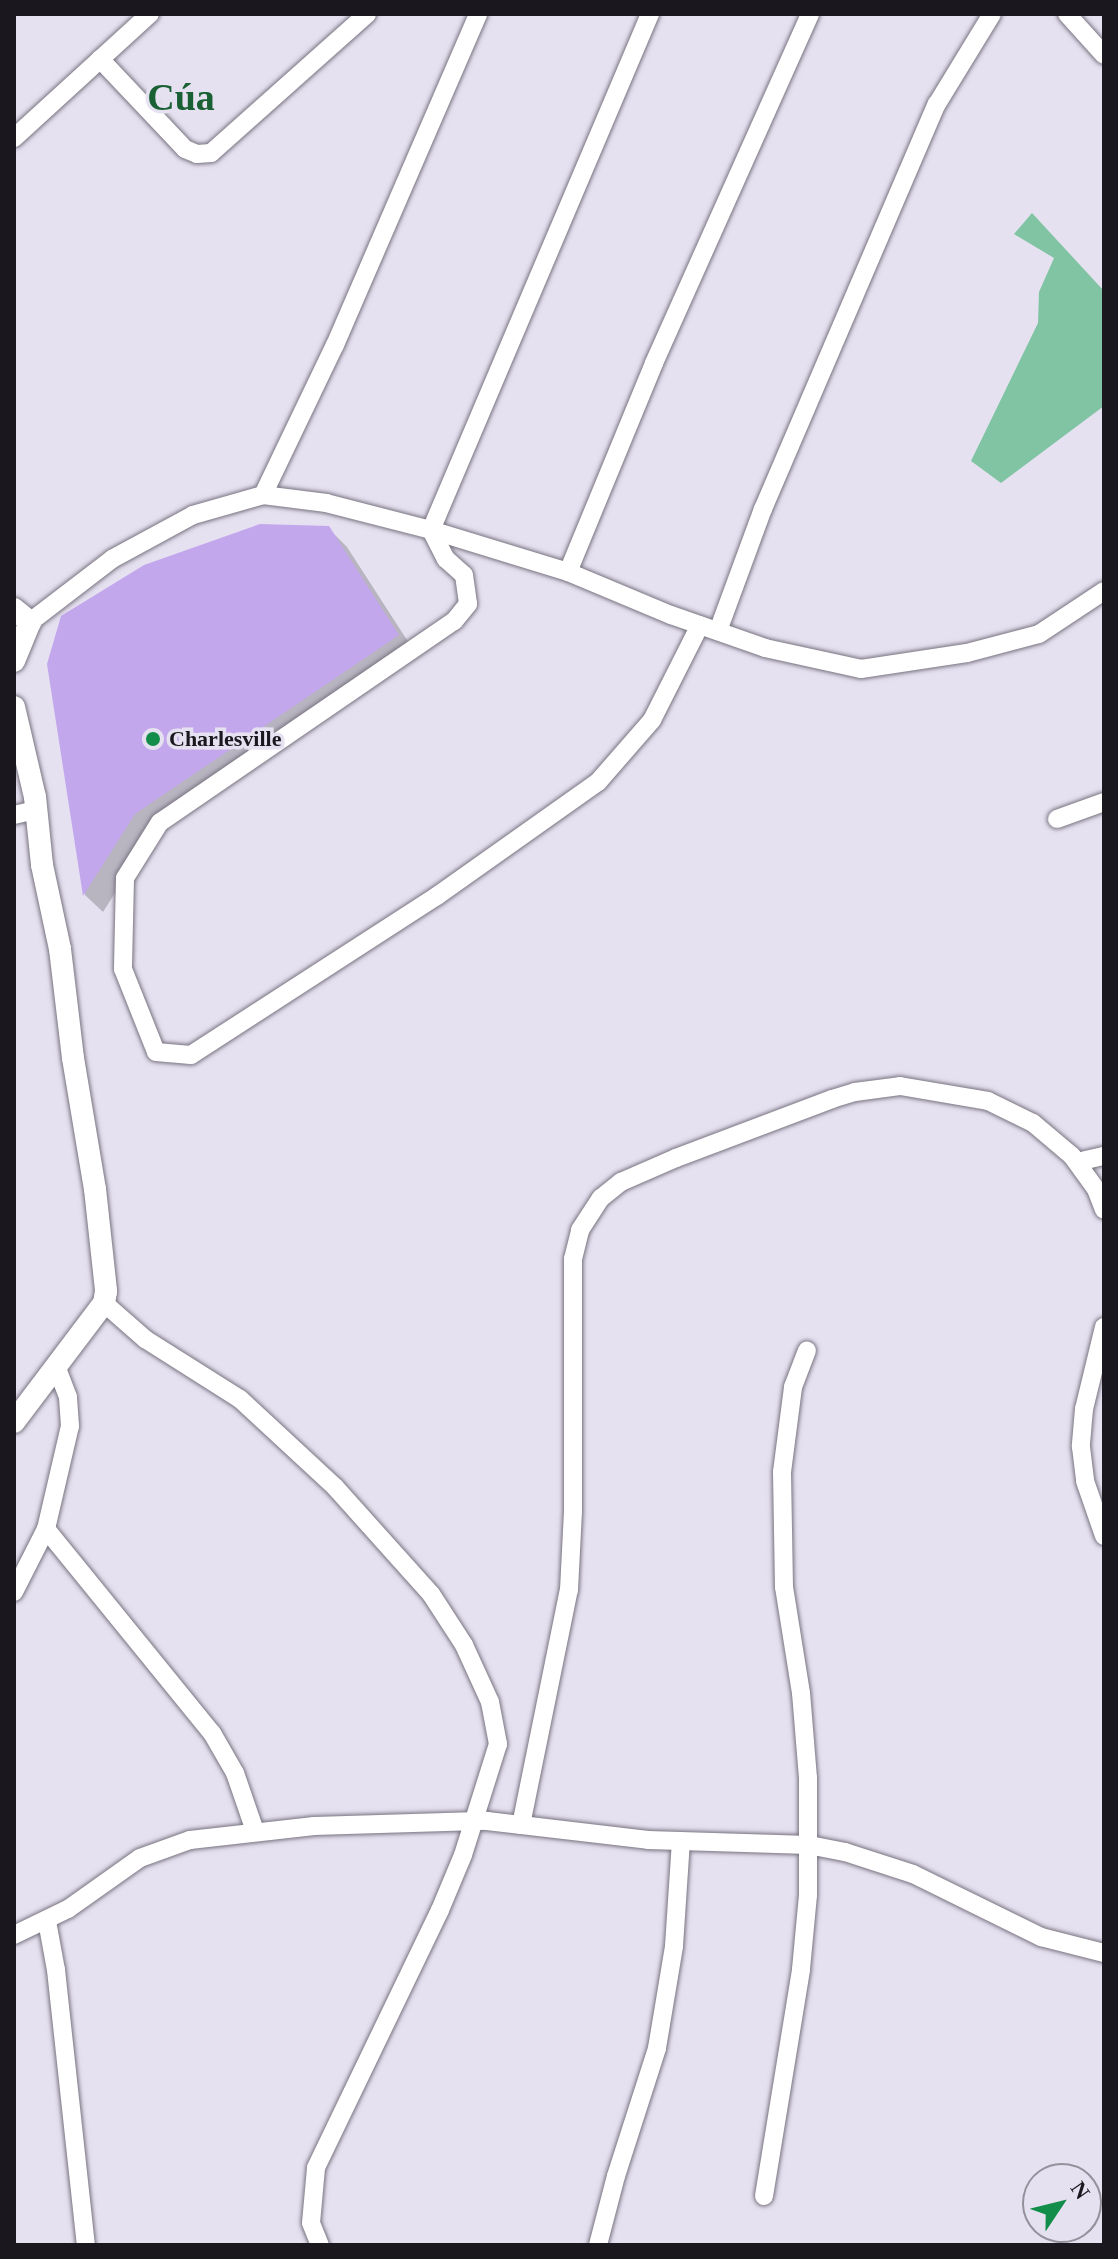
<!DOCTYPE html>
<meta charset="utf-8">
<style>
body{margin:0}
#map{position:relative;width:1118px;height:2259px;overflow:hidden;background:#e6e1f0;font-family:Georgia,serif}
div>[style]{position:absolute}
.green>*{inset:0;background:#80c4a4}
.shadow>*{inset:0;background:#0003}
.building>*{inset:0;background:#c3a7ed}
.roads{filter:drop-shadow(0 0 2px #787380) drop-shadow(0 0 2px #787380)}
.minor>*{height:18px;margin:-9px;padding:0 9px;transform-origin:9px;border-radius:9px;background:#fff}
.tertiary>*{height:22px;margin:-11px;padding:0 11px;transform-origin:11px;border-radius:11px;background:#fff}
.dots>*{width:22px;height:22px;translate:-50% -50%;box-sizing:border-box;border:4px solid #e6e1f0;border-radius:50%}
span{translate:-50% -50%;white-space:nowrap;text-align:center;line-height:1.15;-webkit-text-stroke:7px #e6e1f0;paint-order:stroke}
.poi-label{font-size:22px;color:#1a181e;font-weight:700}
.left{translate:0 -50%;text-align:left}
.town-label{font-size:38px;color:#196034;font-weight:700}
.frame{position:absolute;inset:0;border:16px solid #1a181e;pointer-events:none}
.north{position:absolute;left:1022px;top:2163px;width:80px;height:80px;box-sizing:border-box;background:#e6e1f0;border:2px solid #94919c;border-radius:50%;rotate:55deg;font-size:22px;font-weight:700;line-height:32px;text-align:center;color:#1a181e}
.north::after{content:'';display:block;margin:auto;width:28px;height:36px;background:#138e4a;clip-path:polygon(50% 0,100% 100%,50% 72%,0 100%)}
</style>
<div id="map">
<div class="green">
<div style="clip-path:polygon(1032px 213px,1104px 291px,1104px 406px,1001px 483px,971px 461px,1038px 323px,1039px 292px,1054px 258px,1014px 234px)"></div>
</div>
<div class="shadow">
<div style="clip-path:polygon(328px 528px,347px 547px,416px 654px,153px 833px,103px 912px,85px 895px,49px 664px)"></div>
</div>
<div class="building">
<div style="clip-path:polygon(260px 524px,329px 526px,399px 635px,135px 814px,83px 896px,47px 664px,61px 616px,144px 565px)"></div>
</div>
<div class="roads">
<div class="minor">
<div style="left:650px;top:14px;width:561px;rotate:113deg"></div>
<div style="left:431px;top:530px;width:33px;rotate:63deg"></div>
<div style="left:446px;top:559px;width:24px;rotate:42deg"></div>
<div style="left:464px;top:575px;width:29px;rotate:82deg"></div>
<div style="left:468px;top:604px;width:22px;rotate:129deg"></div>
<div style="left:454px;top:621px;width:356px;rotate:145.6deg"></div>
<div style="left:160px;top:822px;width:66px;rotate:122deg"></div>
<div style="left:125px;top:878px;width:91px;rotate:91.3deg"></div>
<div style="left:123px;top:969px;width:89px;rotate:68.3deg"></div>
<div style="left:156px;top:1052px;width:35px;rotate:5deg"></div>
<div style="left:191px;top:1055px;width:293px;rotate:-32.9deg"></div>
<div style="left:437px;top:896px;width:197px;rotate:-35.3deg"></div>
<div style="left:598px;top:782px;width:82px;rotate:-48.9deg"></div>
<div style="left:652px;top:720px;width:106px;rotate:-63.2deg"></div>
<div style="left:1067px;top:14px;width:55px;rotate:47.9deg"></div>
<div style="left:100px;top:59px;width:124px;rotate:46.6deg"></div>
<div style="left:185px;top:149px;width:13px;rotate:23deg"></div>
<div style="left:197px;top:154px;width:14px;rotate:-4deg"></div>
<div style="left:211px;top:153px;width:209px;rotate:-41.7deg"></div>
<div style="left:14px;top:138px;width:184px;rotate:-42.4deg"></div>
<div style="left:263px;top:495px;width:166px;rotate:-64.4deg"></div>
<div style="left:335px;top:345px;width:361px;rotate:-66.6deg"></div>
<div style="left:568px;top:572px;width:226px;rotate:-67.6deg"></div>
<div style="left:654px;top:363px;width:382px;rotate:-65.9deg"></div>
<div style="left:30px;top:622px;width:103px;rotate:-37.5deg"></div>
<div style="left:112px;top:559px;width:92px;rotate:-28.5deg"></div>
<div style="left:193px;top:515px;width:73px;rotate:-15.9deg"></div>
<div style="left:263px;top:495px;width:64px;rotate:7.2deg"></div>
<div style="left:326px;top:503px;width:108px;rotate:14.4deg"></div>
<div style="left:431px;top:530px;width:143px;rotate:17deg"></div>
<div style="left:568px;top:572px;width:112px;rotate:22.7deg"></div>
<div style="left:671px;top:615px;width:100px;rotate:19.3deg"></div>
<div style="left:765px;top:648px;width:98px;rotate:12.3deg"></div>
<div style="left:861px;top:669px;width:107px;rotate:-8.6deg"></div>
<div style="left:967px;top:653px;width:74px;rotate:-14.8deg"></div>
<div style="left:1039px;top:634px;width:78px;rotate:-33.5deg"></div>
<div style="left:718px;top:631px;width:130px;rotate:-69.8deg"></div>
<div style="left:763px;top:509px;width:441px;rotate:-66.8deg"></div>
<div style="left:937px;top:104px;width:105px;rotate:-58.6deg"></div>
<div style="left:14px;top:815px;width:23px;rotate:-13deg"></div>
<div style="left:1057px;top:819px;width:50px;rotate:-19.9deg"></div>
<div style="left:1077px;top:1162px;width:28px;rotate:-13deg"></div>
<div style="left:104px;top:1303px;width:55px;rotate:41.3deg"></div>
<div style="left:145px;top:1339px;width:112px;rotate:32.3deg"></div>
<div style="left:240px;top:1399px;width:129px;rotate:42.8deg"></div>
<div style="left:335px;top:1487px;width:144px;rotate:48.1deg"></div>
<div style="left:431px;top:1594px;width:61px;rotate:57.1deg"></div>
<div style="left:464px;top:1645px;width:63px;rotate:65.5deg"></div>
<div style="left:490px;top:1702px;width:43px;rotate:79.2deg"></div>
<div style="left:498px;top:1744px;width:116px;rotate:107.5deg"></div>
<div style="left:463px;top:1855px;width:60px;rotate:112.7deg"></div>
<div style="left:440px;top:1910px;width:286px;rotate:115.7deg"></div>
<div style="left:316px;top:2168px;width:55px;rotate:95.2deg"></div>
<div style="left:311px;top:2223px;width:24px;rotate:68deg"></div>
<div style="left:1104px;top:1327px;width:84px;rotate:103.7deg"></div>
<div style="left:1084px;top:1409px;width:38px;rotate:95deg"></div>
<div style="left:1081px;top:1447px;width:34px;rotate:83deg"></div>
<div style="left:1085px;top:1481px;width:58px;rotate:70.9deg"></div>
<div style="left:46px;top:1529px;width:263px;rotate:50.9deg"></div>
<div style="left:212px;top:1733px;width:46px;rotate:60.1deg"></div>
<div style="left:235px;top:1773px;width:61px;rotate:71deg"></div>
<div style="left:14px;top:1592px;width:71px;rotate:-63.1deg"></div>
<div style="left:46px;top:1529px;width:106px;rotate:-76.9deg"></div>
<div style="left:70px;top:1426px;width:29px;rotate:-94deg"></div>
<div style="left:68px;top:1397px;width:34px;rotate:-111deg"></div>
<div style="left:521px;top:1825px;width:240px;rotate:-78.5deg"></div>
<div style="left:569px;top:1590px;width:79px;rotate:-87.1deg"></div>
<div style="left:573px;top:1511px;width:252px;rotate:-90deg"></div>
<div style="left:573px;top:1259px;width:30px;rotate:-76deg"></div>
<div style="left:580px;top:1230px;width:38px;rotate:-57deg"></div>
<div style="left:601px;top:1198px;width:26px;rotate:-39deg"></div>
<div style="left:621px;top:1182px;width:60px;rotate:-23.6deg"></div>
<div style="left:676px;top:1158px;width:167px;rotate:-20.7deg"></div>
<div style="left:832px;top:1099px;width:24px;rotate:-17deg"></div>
<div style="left:855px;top:1092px;width:45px;rotate:-7.6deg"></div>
<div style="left:900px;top:1086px;width:89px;rotate:9.7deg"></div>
<div style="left:988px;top:1101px;width:50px;rotate:26.1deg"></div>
<div style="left:1033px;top:1123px;width:51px;rotate:40.2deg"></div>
<div style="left:1072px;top:1156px;width:41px;rotate:54deg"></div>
<div style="left:1096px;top:1189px;width:22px;rotate:69deg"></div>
<div style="left:47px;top:1921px;width:50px;rotate:79.6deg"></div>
<div style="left:56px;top:1970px;width:277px;rotate:83.8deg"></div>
<div style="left:14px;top:1935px;width:60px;rotate:-25.7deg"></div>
<div style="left:68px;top:1909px;width:88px;rotate:-35.3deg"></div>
<div style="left:140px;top:1858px;width:53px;rotate:-19.8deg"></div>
<div style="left:190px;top:1840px;width:125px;rotate:-6.4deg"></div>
<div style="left:314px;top:1826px;width:173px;rotate:-1.7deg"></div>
<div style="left:487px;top:1821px;width:162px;rotate:6.7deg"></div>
<div style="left:648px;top:1840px;width:161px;rotate:1.8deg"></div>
<div style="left:809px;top:1845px;width:37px;rotate:11deg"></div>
<div style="left:845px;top:1852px;width:71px;rotate:17.9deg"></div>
<div style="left:913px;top:1874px;width:143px;rotate:26.2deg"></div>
<div style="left:1041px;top:1937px;width:65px;rotate:14.3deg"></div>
<div style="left:764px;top:2196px;width:230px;rotate:-80.7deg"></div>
<div style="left:801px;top:1969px;width:74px;rotate:-84.6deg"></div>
<div style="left:808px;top:1895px;width:117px;rotate:-90deg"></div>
<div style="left:808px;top:1778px;width:85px;rotate:-94.7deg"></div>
<div style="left:801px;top:1693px;width:107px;rotate:-99.1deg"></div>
<div style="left:784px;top:1587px;width:115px;rotate:-91deg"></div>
<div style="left:782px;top:1472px;width:86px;rotate:-82.6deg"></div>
<div style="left:793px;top:1387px;width:39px;rotate:-69deg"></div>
<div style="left:598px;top:2245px;width:71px;rotate:-75.4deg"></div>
<div style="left:616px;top:2176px;width:134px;rotate:-72.2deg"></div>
<div style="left:657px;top:2048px;width:103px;rotate:-80.5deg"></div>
<div style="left:674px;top:1946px;width:105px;rotate:-86.2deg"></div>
</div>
<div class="tertiary">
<div style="left:14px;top:609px;width:21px;rotate:39deg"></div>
<div style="left:30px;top:622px;width:42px;rotate:112.3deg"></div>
<div style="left:14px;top:707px;width:92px;rotate:76.9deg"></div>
<div style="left:35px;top:797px;width:68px;rotate:84.1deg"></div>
<div style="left:42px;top:865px;width:86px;rotate:77.9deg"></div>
<div style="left:60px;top:949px;width:110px;rotate:83.2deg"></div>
<div style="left:73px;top:1058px;width:133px;rotate:80.5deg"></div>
<div style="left:95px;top:1189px;width:103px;rotate:83.8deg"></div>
<div style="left:106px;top:1291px;width:12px;rotate:99deg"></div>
<div style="left:104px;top:1303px;width:149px;rotate:127.1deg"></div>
</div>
</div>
<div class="dots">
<div style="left:153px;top:739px;background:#138e4a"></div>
</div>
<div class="poi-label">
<span class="left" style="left:169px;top:739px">Charlesville</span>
</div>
<div class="town-label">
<span style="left:181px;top:98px">Cúa</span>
</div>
<div class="frame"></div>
<div class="north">N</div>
</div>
